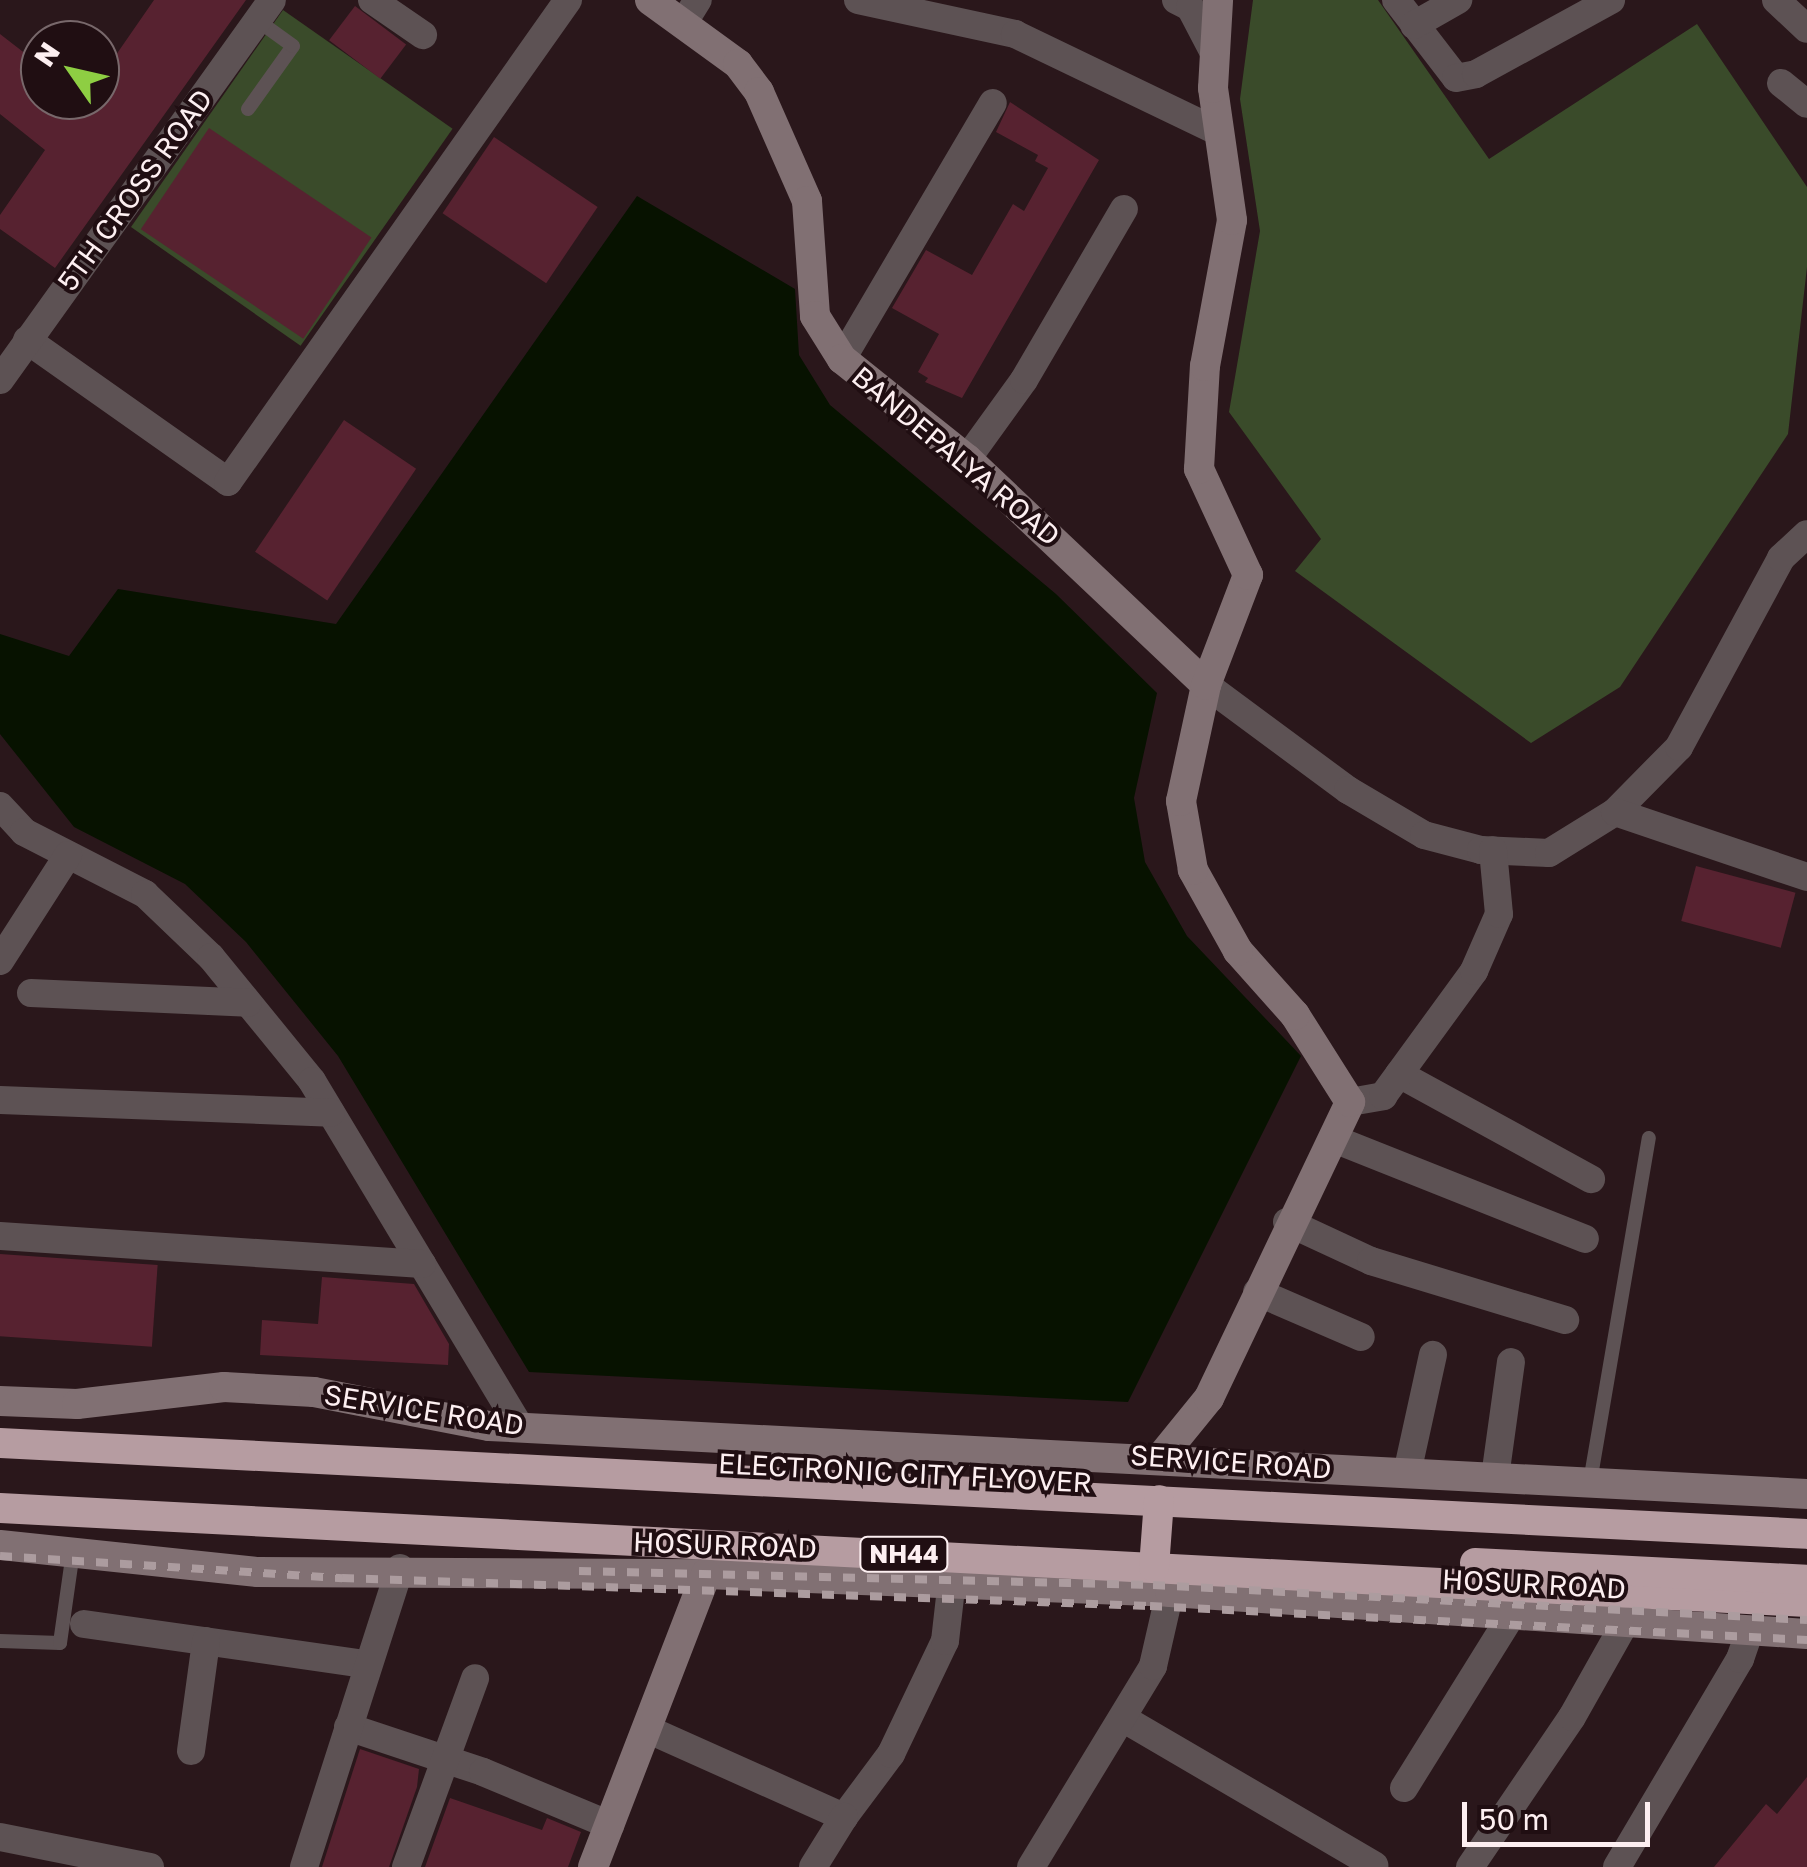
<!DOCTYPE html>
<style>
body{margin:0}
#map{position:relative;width:1807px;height:1867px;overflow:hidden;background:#2a171b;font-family:"Golos Text",sans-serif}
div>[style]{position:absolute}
.green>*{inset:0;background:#3a4b2a;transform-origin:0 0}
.water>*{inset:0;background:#071200}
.building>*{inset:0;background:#572230;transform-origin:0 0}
.lane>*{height:14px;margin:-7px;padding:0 7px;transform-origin:7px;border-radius:7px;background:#5d5254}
.street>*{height:28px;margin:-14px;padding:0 14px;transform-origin:14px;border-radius:14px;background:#5d5254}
.secondary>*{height:30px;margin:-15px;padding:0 15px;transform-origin:15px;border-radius:15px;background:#817073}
.highway>*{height:30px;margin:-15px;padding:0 15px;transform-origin:15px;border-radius:15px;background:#b69ca1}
.rail>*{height:8px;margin-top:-4px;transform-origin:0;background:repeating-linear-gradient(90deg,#ac9c9f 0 12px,transparent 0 24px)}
span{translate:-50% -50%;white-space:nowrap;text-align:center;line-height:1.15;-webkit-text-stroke:8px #200e12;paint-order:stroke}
.shield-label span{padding:2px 8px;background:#200e12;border:2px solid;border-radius:8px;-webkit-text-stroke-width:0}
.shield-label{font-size:25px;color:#fdeff1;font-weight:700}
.street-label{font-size:28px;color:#fdeff1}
.north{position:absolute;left:20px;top:20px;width:100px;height:100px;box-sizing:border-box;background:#200e12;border:2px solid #78686b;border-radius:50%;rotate:304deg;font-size:28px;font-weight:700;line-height:40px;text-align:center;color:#fdeff1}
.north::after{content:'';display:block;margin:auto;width:35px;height:45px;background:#8ece43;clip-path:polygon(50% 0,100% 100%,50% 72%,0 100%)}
.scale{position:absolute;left:1462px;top:1802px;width:188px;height:45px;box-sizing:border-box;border:5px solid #fdeff1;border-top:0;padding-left:12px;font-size:30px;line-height:35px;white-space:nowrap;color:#fdeff1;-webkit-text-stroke:8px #200e12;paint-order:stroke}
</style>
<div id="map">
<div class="green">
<div style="clip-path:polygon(1253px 0,1378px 0,1489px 159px,1697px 24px,1807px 187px,1807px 267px,1788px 434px,1620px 687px,1531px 743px,1295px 571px,1321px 539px,1229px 412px,1260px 231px,1240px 99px)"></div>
<div style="left:283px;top:10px;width:207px;height:265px;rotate:35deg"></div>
</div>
<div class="water">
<div style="clip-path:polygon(637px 196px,795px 289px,799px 355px,830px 405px,1056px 594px,1157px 693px,1134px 798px,1145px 862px,1187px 936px,1301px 1056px,1128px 1402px,529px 1372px,338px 1056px,246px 942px,185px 884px,74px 827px,0 734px,0 634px,69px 656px,118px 589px,336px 624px)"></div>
</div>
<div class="building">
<div style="clip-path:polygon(154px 0,246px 0,55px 268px,0 229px,0 215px,45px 150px,0 114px,0 34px,40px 65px,40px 100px,100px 100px,100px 78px)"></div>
<div style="left:355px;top:6px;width:64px;height:43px;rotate:37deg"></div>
<div style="clip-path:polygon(1010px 102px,1099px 160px,962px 398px,925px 382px,928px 378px,918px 372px,939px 334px,892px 308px,926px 250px,972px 275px,1013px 204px,1024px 211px,1048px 168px,1035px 161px,1038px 155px,996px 132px)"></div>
<div style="left:209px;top:128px;width:196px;height:122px;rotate:34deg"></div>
<div style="left:494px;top:137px;width:125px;height:92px;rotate:34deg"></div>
<div style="left:344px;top:420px;width:87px;height:159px;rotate:34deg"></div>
<div style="left:1696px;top:866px;width:103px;height:57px;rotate:15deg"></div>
<div style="left:0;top:1254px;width:158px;height:82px;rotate:4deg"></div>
<div style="clip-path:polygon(322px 1277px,414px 1284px,449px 1344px,448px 1365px,260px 1355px,262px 1320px,318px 1324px)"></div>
<div style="clip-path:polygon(360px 1749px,419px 1769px,417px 1787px,389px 1867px,322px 1867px)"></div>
<div style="clip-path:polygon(1807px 1777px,1807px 1867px,1714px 1867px,1766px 1804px,1777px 1814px)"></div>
<div style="clip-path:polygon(450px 1798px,542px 1830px,547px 1818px,581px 1832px,568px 1867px,425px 1867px)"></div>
</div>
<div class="lane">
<div style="left:248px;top:109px;width:77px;rotate:-54.5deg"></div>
<div style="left:293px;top:46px;width:44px;rotate:-144.2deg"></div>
<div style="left:1590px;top:1482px;width:349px;rotate:-80.3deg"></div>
<div style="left:0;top:1641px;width:60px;rotate:1.9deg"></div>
<div style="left:60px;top:1643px;width:92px;rotate:-81.9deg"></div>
</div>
<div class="street">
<div style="left:372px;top:0;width:62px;rotate:34.5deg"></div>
<div style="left:858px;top:0;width:161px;rotate:12.2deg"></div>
<div style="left:1015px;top:34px;width:226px;rotate:25.7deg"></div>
<div style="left:1176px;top:0;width:16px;rotate:27deg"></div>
<div style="left:1190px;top:7px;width:54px;rotate:62.5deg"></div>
<div style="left:1396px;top:0;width:98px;rotate:52.4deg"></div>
<div style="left:1456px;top:78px;width:20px;rotate:-11deg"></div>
<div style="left:1476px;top:74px;width:154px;rotate:-28.7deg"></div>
<div style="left:1776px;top:0;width:42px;rotate:43.1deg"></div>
<div style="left:684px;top:22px;width:26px;rotate:-58deg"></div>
<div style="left:1414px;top:25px;width:51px;rotate:-29.6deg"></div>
<div style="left:1781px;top:83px;width:33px;rotate:39deg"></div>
<div style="left:27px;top:340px;width:246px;rotate:35.2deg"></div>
<div style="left:228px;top:482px;width:590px;rotate:-54.8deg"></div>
<div style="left:842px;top:359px;width:297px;rotate:-59.5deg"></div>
<div style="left:0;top:380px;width:467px;rotate:-54.4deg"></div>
<div style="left:967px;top:459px;width:97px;rotate:-54.2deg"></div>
<div style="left:1024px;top:380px;width:198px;rotate:-59.7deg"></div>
<div style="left:1206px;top:685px;width:177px;rotate:36.5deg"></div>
<div style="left:1348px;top:790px;width:88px;rotate:30.6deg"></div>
<div style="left:1424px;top:835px;width:59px;rotate:14.7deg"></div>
<div style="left:1481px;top:850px;width:68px;rotate:2.5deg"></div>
<div style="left:1549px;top:853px;width:78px;rotate:-31.8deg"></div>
<div style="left:1615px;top:812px;width:91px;rotate:-45.4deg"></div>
<div style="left:1679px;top:747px;width:215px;rotate:-61.6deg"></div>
<div style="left:1781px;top:558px;width:35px;rotate:-43deg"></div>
<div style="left:0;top:806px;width:35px;rotate:47deg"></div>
<div style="left:24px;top:832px;width:136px;rotate:27.1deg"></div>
<div style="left:145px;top:894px;width:91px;rotate:43.7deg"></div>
<div style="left:211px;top:957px;width:160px;rotate:50.8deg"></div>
<div style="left:312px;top:1081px;width:404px;rotate:59deg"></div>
<div style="left:1615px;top:812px;width:203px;rotate:18.7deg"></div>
<div style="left:0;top:961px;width:126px;rotate:-57.3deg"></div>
<div style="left:31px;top:993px;width:217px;rotate:2.6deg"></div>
<div style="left:1399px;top:1074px;width:219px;rotate:28.7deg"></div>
<div style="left:0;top:1100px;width:331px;rotate:2.2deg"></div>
<div style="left:1350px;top:1102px;width:34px;rotate:-10deg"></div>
<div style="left:1383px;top:1096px;width:155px;rotate:-53.9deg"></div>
<div style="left:1474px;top:971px;width:62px;rotate:-66.3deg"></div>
<div style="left:1499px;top:914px;width:64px;rotate:-95.4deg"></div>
<div style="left:1334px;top:1139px;width:270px;rotate:21.7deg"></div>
<div style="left:1287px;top:1222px;width:93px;rotate:24.9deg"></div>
<div style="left:1371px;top:1261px;width:203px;rotate:16.9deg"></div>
<div style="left:0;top:1236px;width:423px;rotate:3.8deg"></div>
<div style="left:1257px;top:1292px;width:113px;rotate:23.4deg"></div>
<div style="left:1407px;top:1473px;width:121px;rotate:-77.6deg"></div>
<div style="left:1495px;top:1477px;width:116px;rotate:-82.1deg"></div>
<div style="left:84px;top:1624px;width:284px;rotate:8.1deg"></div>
<div style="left:1124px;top:1719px;width:290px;rotate:30.3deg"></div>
<div style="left:348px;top:1727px;width:142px;rotate:18.4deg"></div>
<div style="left:483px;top:1772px;width:138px;rotate:22.7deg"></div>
<div style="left:647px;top:1729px;width:216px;rotate:24.1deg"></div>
<div style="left:844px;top:1817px;width:79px;rotate:-53.3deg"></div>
<div style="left:891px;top:1754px;width:125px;rotate:-64.5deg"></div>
<div style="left:945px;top:1641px;width:53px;rotate:-83.5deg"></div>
<div style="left:191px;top:1751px;width:111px;rotate:-82.2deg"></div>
<div style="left:1404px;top:1788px;width:203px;rotate:-58.1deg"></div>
<div style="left:0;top:1837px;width:153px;rotate:11.3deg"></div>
<div style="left:304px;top:1867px;width:314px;rotate:-72.2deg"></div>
<div style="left:406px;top:1867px;width:201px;rotate:-69.9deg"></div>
<div style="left:813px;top:1867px;width:59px;rotate:-58.2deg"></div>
<div style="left:1031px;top:1867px;width:235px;rotate:-58.7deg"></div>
<div style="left:1153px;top:1666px;width:76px;rotate:-77.1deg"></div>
<div style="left:1470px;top:1867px;width:181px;rotate:-55.8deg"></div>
<div style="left:1572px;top:1717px;width:110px;rotate:-60.6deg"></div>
<div style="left:1617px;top:1867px;width:242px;rotate:-59.4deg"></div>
<div style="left:1740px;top:1659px;width:31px;rotate:-71deg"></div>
</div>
<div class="secondary">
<div style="left:650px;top:0;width:109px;rotate:36deg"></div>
<div style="left:738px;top:64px;width:35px;rotate:53deg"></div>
<div style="left:759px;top:92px;width:119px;rotate:66.2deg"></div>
<div style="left:807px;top:201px;width:115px;rotate:86deg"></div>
<div style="left:815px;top:316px;width:51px;rotate:57.9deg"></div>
<div style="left:842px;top:359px;width:160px;rotate:38.7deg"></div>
<div style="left:967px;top:459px;width:329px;rotate:43.4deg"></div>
<div style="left:0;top:1401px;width:77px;rotate:2.2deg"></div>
<div style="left:77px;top:1404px;width:148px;rotate:-6.6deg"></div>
<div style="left:224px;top:1387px;width:90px;rotate:3.2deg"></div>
<div style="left:314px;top:1392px;width:178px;rotate:11deg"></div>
<div style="left:489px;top:1426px;width:1320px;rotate:2.95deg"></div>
<div style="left:1161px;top:1457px;width:76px;rotate:-50.9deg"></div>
<div style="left:1209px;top:1398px;width:328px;rotate:-64.5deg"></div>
<div style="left:1350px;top:1102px;width:103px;rotate:-122.3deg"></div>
<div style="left:1295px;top:1015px;width:86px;rotate:-131.7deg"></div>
<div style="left:1238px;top:951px;width:93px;rotate:-119.1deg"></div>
<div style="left:1193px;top:870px;width:70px;rotate:-99.9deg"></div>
<div style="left:1181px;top:801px;width:119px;rotate:-77.8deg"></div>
<div style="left:1206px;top:685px;width:118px;rotate:-69.1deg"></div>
<div style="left:1248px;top:575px;width:117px;rotate:-114.8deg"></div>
<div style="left:1199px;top:469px;width:103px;rotate:-86.7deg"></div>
<div style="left:1205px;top:366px;width:148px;rotate:-79.5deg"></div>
<div style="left:1232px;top:220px;width:133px;rotate:-98.2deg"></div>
<div style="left:1213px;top:88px;width:88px;rotate:-86.7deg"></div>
<div style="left:0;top:1545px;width:259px;rotate:6deg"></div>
<div style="left:258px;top:1572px;width:448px;rotate:0.3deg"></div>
<div style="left:706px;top:1574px;width:464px;rotate:2.2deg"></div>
<div style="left:1170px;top:1592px;width:638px;rotate:3.77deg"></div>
<div style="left:593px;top:1867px;width:314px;rotate:-68.9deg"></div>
</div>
<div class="highway">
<div style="left:0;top:1443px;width:1809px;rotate:2.88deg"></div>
<div style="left:0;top:1508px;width:1809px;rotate:2.98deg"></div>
<div style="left:1475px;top:1563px;width:332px;rotate:2.9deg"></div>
<div style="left:1154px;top:1567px;width:67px;rotate:-85.7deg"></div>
</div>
<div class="rail">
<div style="left:0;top:1556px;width:343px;rotate:3.7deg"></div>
<div style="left:342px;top:1578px;width:808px;rotate:1.98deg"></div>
<div style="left:1150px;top:1606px;width:658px;rotate:2.96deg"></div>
<div style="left:579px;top:1571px;width:574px;rotate:1.4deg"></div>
<div style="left:1153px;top:1585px;width:655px;rotate:3.06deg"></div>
</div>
<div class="shield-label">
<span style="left:904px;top:1554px">NH44</span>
</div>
<div class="street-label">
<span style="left:135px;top:190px;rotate:-54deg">5TH CROSS ROAD</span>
<span style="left:956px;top:456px;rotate:40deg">BANDEPALYA ROAD</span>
<span style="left:424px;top:1410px;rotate:9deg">SERVICE ROAD</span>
<span style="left:1231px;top:1462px;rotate:4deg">SERVICE ROAD</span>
<span style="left:905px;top:1473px;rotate:3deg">ELECTRONIC CITY FLYOVER</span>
<span style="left:725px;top:1545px;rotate:2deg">HOSUR ROAD</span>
<span style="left:1534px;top:1584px;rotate:3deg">HOSUR ROAD</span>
</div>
<div class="north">N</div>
<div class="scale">50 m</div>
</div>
